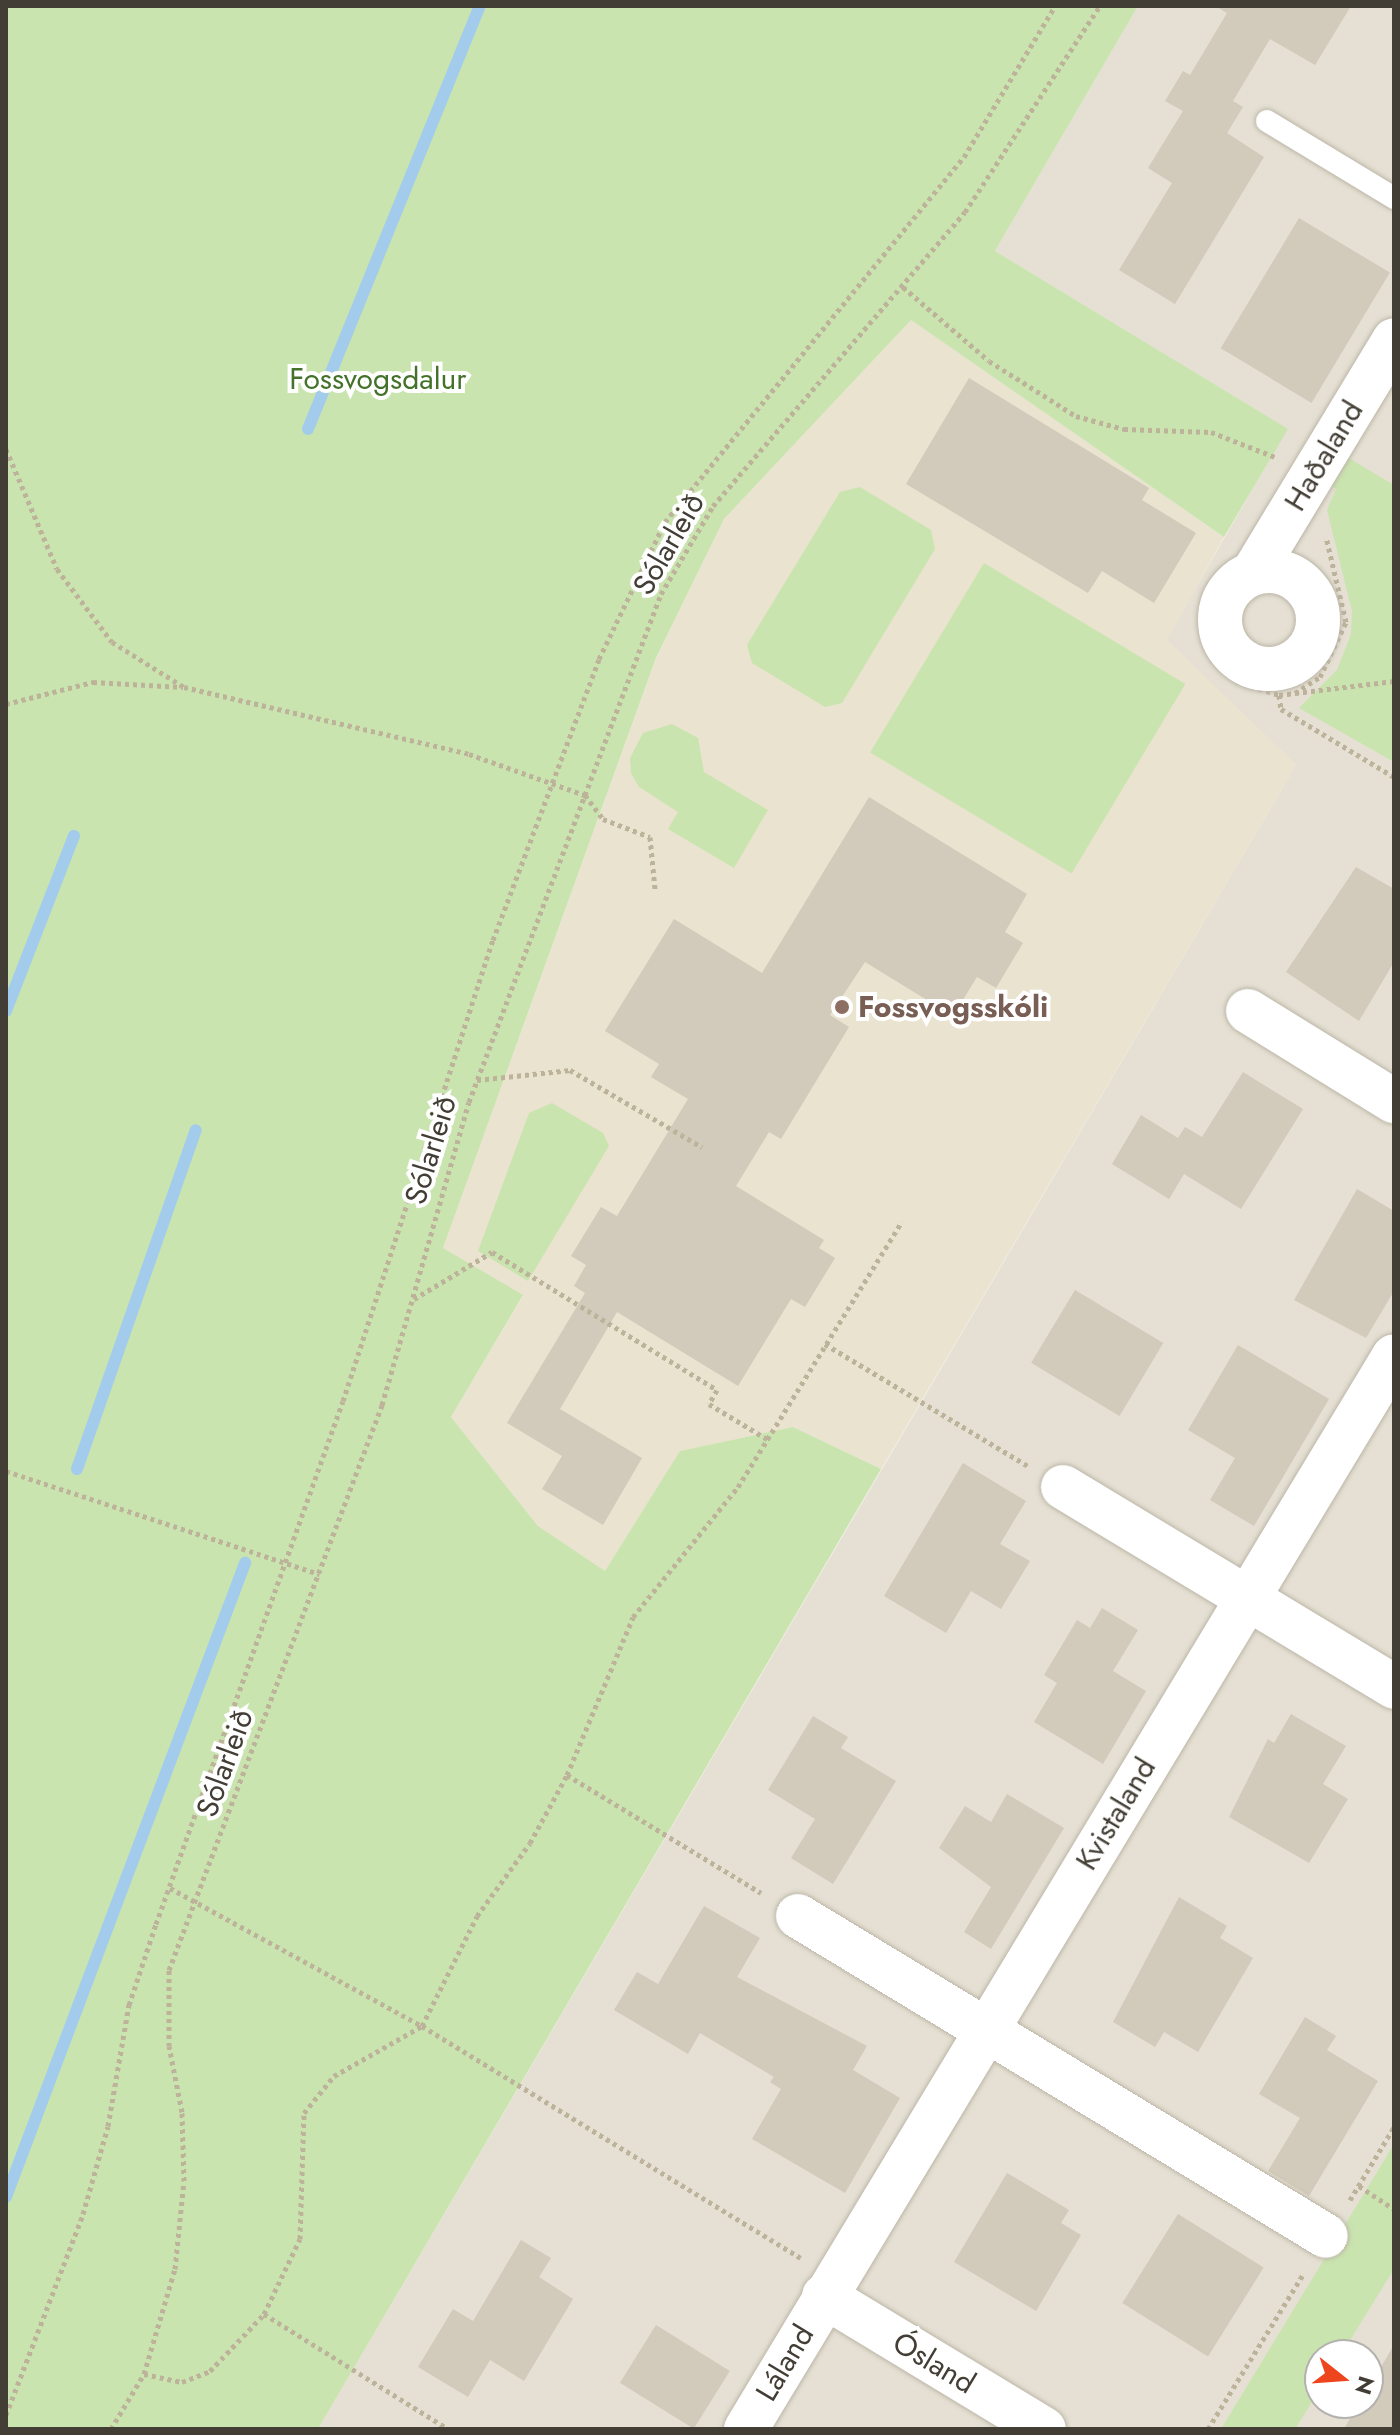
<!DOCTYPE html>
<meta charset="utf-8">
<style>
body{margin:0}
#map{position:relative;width:1400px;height:2435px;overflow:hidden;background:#f1eee5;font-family:Jost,sans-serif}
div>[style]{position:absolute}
.residential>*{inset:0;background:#e5e0d3}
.education>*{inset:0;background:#eae3cf}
.green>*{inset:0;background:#cae4af;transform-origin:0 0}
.stream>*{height:12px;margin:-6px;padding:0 6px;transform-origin:6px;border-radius:6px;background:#a3ccec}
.building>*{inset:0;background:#d2cabb;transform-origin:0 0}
.path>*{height:5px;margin-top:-2.5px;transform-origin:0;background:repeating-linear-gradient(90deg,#bdb29a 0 4px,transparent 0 8px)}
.roads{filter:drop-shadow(0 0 2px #bcb6a8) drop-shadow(0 0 2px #bcb6a8)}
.service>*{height:22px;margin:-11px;padding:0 11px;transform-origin:11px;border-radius:11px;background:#fff}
.minor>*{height:44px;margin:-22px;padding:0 22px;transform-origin:22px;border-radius:22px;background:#fff}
.minor>.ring{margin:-22px;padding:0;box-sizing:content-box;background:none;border:44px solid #fff;border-radius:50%}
.dots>*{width:22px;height:22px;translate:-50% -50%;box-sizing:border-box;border:4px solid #fff;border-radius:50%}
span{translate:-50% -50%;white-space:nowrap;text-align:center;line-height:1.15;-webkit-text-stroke:8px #fff;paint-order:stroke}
.park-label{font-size:30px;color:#44722b}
.street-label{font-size:30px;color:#433e35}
.education-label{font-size:30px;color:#785e54;font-weight:700}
.left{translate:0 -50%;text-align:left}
.frame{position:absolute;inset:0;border:8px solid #433e35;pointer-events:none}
.north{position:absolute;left:1304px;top:2339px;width:80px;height:80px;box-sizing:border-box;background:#fff;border:2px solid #b4b2ae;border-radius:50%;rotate:107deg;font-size:22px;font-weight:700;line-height:32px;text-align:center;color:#433e35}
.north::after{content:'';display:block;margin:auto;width:28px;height:36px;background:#ef451e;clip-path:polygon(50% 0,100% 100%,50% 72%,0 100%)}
</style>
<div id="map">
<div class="residential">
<div style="clip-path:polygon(evenodd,1138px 6px,1394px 6px,1394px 2429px,318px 2429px,1296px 765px,1166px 640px,1287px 429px,995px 251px,1138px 6px,1320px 2355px,1368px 2355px,1368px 2403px,1320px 2403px,1320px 2355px)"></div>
</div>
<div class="education">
<div style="clip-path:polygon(911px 320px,1224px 537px,1167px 640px,1296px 765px,881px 1469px,793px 1427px,681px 1451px,605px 1571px,538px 1526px,451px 1417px,523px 1296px,443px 1248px,656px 659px,724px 519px)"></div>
</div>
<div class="green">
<div style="clip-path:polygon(6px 6px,1138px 6px,995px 251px,1288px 429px,1224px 537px,911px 320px,724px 519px,656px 658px,443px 1248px,523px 1295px,451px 1417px,538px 1526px,605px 1571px,680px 1451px,793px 1427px,881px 1469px,318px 2429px,6px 2429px)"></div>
<div style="clip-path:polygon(1342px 454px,1394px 485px,1394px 762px,1299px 708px,1337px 670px,1351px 634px,1352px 611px,1327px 510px,1336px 489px,1326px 482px)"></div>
<div style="clip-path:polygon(860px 487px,931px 530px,935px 549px,842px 703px,825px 707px,752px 663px,747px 645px,840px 492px)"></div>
<div style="left:984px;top:563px;width:235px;height:221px;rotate:31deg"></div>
<div style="clip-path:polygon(672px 724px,698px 738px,704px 772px,768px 810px,734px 868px,668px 829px,678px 812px,639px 787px,631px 773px,630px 758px,643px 733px)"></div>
<div style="clip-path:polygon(552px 1103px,603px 1133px,609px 1146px,528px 1281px,478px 1251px,529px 1113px)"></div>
<div style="clip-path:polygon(1394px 2144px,1394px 2269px,1341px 2355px,1320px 2355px,1320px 2389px,1295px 2429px,1221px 2429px)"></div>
</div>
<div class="stream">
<div style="left:308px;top:429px;width:457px;rotate:-67.9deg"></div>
<div style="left:6px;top:1011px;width:188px;rotate:-68.8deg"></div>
<div style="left:77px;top:1469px;width:359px;rotate:-70.7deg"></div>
<div style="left:6px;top:2197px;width:678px;rotate:-69.34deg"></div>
</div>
<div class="building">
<div style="clip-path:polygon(1215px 6px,1351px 6px,1315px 65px,1270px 39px,1233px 101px,1243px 107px,1227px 133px,1264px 157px,1175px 304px,1119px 270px,1172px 183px,1148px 168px,1183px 111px,1165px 101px,1183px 71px,1190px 75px,1227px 13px)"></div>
<div style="left:1299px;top:218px;width:106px;height:152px;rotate:31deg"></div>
<div style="clip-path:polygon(969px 378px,1149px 488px,1142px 500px,1196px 533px,1154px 603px,1102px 571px,1088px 593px,906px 484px)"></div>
<div style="clip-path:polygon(869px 797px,1027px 894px,1005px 932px,1023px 943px,996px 988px,977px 977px,953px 1016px,865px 962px,830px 1015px,849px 1027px,781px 1139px,769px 1132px,736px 1186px,824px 1240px,819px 1248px,835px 1258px,805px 1307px,791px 1299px,738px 1386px,617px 1312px,560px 1409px,642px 1458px,603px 1525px,542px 1489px,562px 1456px,507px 1423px,585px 1293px,574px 1286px,586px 1265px,571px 1256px,601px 1207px,617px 1216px,688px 1099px,651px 1077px,659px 1064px,605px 1031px,674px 919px,762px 973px)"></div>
<div style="clip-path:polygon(1356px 867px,1394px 889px,1394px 962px,1359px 1021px,1286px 972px)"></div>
<div style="clip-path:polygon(1243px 1072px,1303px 1109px,1241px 1209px,1184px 1174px,1169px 1199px,1112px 1164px,1141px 1115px,1178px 1138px,1185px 1127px,1202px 1137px)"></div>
<div style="clip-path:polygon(1357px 1189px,1394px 1211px,1394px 1291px,1366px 1338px,1294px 1300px)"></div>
<div style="left:1075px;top:1290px;width:103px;height:85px;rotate:31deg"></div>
<div style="clip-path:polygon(1238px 1345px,1329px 1399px,1254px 1526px,1210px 1500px,1235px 1458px,1188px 1430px)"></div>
<div style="clip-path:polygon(963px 1463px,1026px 1501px,1000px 1544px,1030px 1561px,1001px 1609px,971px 1591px,946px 1633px,884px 1596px)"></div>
<div style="clip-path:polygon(1102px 1608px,1138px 1630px,1113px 1671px,1146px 1691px,1103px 1764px,1034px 1722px,1057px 1683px,1044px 1675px,1077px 1620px,1090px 1628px)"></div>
<div style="clip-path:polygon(1291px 1714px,1346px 1746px,1323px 1784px,1348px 1799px,1309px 1863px,1229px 1817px,1268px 1739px,1274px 1743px)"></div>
<div style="clip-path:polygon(813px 1716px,848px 1737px,841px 1748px,896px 1781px,833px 1884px,791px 1858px,815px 1819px,768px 1790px)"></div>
<div style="clip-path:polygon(1007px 1794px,1064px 1828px,991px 1949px,964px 1932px,991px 1887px,939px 1848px,965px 1806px,991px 1822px)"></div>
<div style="clip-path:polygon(1179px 1897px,1227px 1926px,1220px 1938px,1253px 1958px,1198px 2052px,1164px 2032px,1155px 2047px,1113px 2022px)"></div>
<div style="clip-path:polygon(704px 1906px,760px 1938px,737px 1977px,867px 2046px,853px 2070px,900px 2098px,845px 2193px,752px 2139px,781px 2089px,770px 2082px,774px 2077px,700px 2033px,688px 2054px,614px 2010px,637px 1972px,658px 1984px)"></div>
<div style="clip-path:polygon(1305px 2017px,1336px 2036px,1327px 2050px,1378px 2081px,1309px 2196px,1268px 2171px,1300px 2118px,1259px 2094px)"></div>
<div style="clip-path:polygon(1007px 2173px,1069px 2210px,1061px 2223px,1081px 2235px,1036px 2311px,954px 2262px)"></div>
<div style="left:1178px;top:2214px;width:101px;height:105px;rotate:32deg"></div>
<div style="clip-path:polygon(521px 2240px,551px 2258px,539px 2277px,573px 2299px,524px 2381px,490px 2360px,468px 2397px,418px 2367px,453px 2309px,473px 2321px)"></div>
<div style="left:656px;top:2325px;width:87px;height:68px;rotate:32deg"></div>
<div style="clip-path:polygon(1394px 2345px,1394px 2429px,1344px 2429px,1359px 2403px,1368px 2403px,1368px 2389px)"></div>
</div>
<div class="path">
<div style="left:903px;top:287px;width:113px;rotate:40.7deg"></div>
<div style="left:989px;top:361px;width:103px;rotate:32.3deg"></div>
<div style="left:1076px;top:416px;width:50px;rotate:15.2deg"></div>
<div style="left:1124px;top:429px;width:87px;rotate:2deg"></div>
<div style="left:1211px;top:432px;width:69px;rotate:21.3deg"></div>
<div style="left:6px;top:449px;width:130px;rotate:67deg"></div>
<div style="left:57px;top:569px;width:91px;rotate:53deg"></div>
<div style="left:112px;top:642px;width:85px;rotate:32deg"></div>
<div style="left:184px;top:687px;width:293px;rotate:13.2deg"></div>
<div style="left:469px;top:754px;width:123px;rotate:19.5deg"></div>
<div style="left:585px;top:795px;width:30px;rotate:53deg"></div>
<div style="left:603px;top:819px;width:50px;rotate:21deg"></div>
<div style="left:650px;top:837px;width:52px;rotate:84.5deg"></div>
<div style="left:1236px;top:681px;width:45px;rotate:18deg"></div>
<div style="left:1279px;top:695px;width:14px;rotate:82deg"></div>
<div style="left:1281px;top:709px;width:132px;rotate:31deg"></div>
<div style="left:1295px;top:693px;width:30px;rotate:-33deg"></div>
<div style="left:1320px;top:677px;width:61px;rotate:-64.7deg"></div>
<div style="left:1346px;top:622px;width:87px;rotate:-103.2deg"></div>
<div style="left:1279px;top:695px;width:116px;rotate:-6.9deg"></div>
<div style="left:6px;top:704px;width:90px;rotate:-14.2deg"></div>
<div style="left:93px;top:682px;width:90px;rotate:3.2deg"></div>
<div style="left:477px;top:1080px;width:94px;rotate:-6.1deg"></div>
<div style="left:570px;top:1070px;width:153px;rotate:30.3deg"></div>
<div style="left:414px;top:1299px;width:91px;rotate:-31.1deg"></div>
<div style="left:492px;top:1252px;width:264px;rotate:31.5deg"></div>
<div style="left:717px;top:1390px;width:16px;rotate:120deg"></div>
<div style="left:709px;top:1404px;width:68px;rotate:31.1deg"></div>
<div style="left:825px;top:1344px;width:237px;rotate:31deg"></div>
<div style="left:6px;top:1471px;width:330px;rotate:18.2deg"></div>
<div style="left:567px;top:1775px;width:227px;rotate:31.3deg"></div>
<div style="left:170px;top:1888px;width:287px;rotate:28.7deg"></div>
<div style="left:422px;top:2026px;width:444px;rotate:31.5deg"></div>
<div style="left:1359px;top:2186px;width:42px;rotate:33.3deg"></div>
<div style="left:1350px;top:2200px;width:85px;rotate:-58.9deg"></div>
<div style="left:264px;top:2314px;width:217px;rotate:32deg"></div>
<div style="left:144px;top:2374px;width:39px;rotate:12deg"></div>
<div style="left:182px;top:2382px;width:30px;rotate:-21deg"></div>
<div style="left:210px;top:2371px;width:79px;rotate:-46.5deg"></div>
<div style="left:264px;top:2314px;width:83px;rotate:-64.4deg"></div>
<div style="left:300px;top:2239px;width:126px;rotate:-88.2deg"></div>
<div style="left:304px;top:2113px;width:48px;rotate:-51deg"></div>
<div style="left:334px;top:2076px;width:101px;rotate:-29.6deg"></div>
<div style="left:422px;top:2026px;width:123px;rotate:-63.4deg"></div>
<div style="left:477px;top:1916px;width:90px;rotate:-54deg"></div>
<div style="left:530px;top:1843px;width:77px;rotate:-61.4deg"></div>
<div style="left:567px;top:1775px;width:171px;rotate:-67.3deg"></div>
<div style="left:633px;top:1617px;width:167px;rotate:-51.1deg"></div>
<div style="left:738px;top:1487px;width:312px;rotate:-58.3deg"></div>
<div style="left:6px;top:2415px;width:215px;rotate:-69deg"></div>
<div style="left:83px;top:2214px;width:91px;rotate:-74.1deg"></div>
<div style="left:108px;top:2126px;width:123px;rotate:-80.2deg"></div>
<div style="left:129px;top:2005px;width:85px;rotate:-71.6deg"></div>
<div style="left:156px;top:1924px;width:555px;rotate:-70.33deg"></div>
<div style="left:343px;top:1401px;width:485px;rotate:-72deg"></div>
<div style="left:493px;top:940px;width:300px;rotate:-69.3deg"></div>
<div style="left:599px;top:659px;width:152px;rotate:-64.3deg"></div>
<div style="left:665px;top:522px;width:472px;rotate:-50.7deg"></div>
<div style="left:964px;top:157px;width:176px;rotate:-58.9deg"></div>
<div style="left:111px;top:2429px;width:64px;rotate:-59deg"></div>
<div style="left:144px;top:2374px;width:109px;rotate:-73.6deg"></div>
<div style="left:175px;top:2269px;width:88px;rotate:-84.2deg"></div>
<div style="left:184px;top:2181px;width:69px;rotate:-91.7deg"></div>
<div style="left:182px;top:2112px;width:67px;rotate:-101.1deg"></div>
<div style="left:169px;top:2046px;width:76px;rotate:-90deg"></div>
<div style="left:169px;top:1970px;width:604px;rotate:-69.34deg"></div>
<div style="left:382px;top:1405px;width:315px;rotate:-74deg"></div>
<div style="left:469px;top:1102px;width:543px;rotate:-69.3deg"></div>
<div style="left:661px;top:594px;width:102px;rotate:-59.4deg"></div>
<div style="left:713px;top:506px;width:387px;rotate:-49.4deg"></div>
<div style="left:965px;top:212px;width:246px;rotate:-56.8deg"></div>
<div style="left:1208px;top:2429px;width:183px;rotate:-58.4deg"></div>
</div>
<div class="roads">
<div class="service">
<div style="left:1267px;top:121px;width:149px;rotate:31.2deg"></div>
</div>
<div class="minor">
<div class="ring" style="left:1220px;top:571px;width:54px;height:54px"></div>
<div style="left:1253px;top:573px;width:272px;rotate:-58.8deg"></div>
<div style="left:1248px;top:1011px;width:172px;rotate:31.7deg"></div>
<div style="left:1063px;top:1487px;width:387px;rotate:31.1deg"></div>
<div style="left:798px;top:1916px;width:617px;rotate:31.22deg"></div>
<div style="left:824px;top:2296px;width:257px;rotate:31.2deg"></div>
<div style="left:746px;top:2429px;width:1253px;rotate:-58.87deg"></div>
</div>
</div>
<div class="dots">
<div style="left:842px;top:1007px;background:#8d6e63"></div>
</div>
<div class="park-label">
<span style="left:378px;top:379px">Fossvogsdalur</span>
</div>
<div class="street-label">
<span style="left:1324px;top:456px;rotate:-59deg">Haðaland</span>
<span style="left:669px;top:544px;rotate:-60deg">Sólarleið</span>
<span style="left:431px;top:1150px;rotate:-73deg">Sólarleið</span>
<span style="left:225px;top:1763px;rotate:-70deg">Sólarleið</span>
<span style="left:1116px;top:1814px;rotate:-59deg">Kvistaland</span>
<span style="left:785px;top:2363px;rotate:-59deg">Láland</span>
<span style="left:934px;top:2363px;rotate:31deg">Ósland</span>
</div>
<div class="education-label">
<span class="left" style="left:858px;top:1007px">Fossvogsskóli</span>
</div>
<div class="frame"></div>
<div class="north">N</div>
</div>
